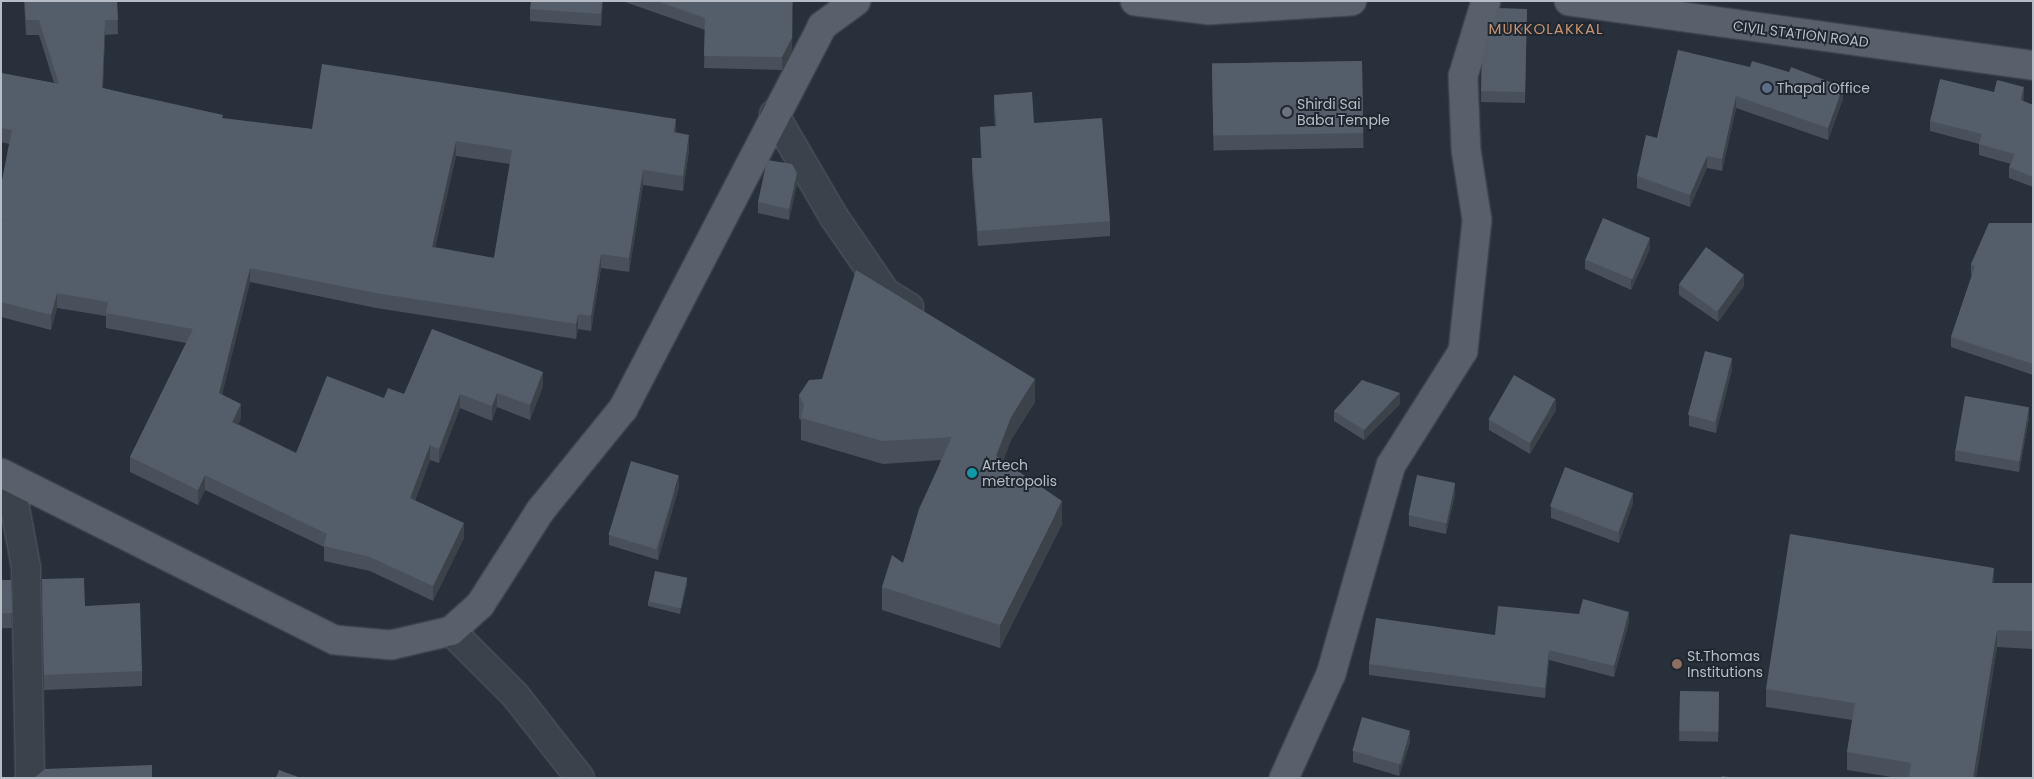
<!DOCTYPE html>
<style>
body{margin:0}
#map{position:relative;width:2034px;height:779px;overflow:hidden;background:#27303b;font-family:Poppins,sans-serif}
div>[style]{position:absolute}
.roads{filter:drop-shadow(0 0 1px #586069) drop-shadow(0 0 1px #586069)}
.minor>*{height:28px;margin:-14px;padding:0 14px;transform-origin:14px;border-radius:14px;background:#3a424b}
.major>*{height:28px;margin:-14px;padding:0 14px;transform-origin:14px;border-radius:14px;background:#58616b}
.wall>*{inset:0;background:#48515b;transform-origin:0 0}
.shaded-wall>*{inset:0;background:#3b424a}
.building>*{inset:0;background:#545e6a;transform-origin:0 0}
.dots>*{width:14px;height:14px;translate:-50% -50%;box-sizing:border-box;border:2px solid #1f2730;border-radius:50%}
span{translate:-50% -50%;white-space:nowrap;text-align:center;line-height:1.15;-webkit-text-stroke:4px #1f2730;paint-order:stroke}
.street-label{font-size:14px;color:#b6bdc6}
.poi-label{font-size:14px;color:#b6bdc6}
.left{translate:0 -50%;text-align:left}
.neighbourhood-label{font-size:15px;color:#c8926f;letter-spacing:1px}
.frame{position:absolute;inset:0;border:2px solid #b6bdc6;pointer-events:none}
</style>
<div id="map">
<div class="roads">
<div class="minor">
<div style="left:774px;top:114px;width:119px;rotate:59.8deg"></div>
<div style="left:834px;top:217px;width:92px;rotate:55.6deg"></div>
<div style="left:886px;top:293px;width:27px;rotate:31deg"></div>
<div style="left:10px;top:481px;width:87px;rotate:79.5deg"></div>
<div style="left:26px;top:567px;width:211px;rotate:88.9deg"></div>
<div style="left:451px;top:631px;width:91px;rotate:45deg"></div>
<div style="left:515px;top:695px;width:105px;rotate:51.9deg"></div>
</div>
<div class="major">
<div style="left:1135px;top:1px;width:75px;rotate:6.9deg"></div>
<div style="left:1209px;top:10px;width:143px;rotate:-3.6deg"></div>
<div style="left:1569px;top:1px;width:468px;rotate:7.9deg"></div>
<div style="left:1px;top:473px;width:373px;rotate:26.6deg"></div>
<div style="left:335px;top:640px;width:56px;rotate:5.1deg"></div>
<div style="left:391px;top:645px;width:62px;rotate:-13.1deg"></div>
<div style="left:451px;top:631px;width:39px;rotate:-42deg"></div>
<div style="left:480px;top:605px;width:112px;rotate:-57.4deg"></div>
<div style="left:540px;top:511px;width:132px;rotate:-50.9deg"></div>
<div style="left:623px;top:409px;width:432px;rotate:-62.5deg"></div>
<div style="left:822px;top:26px;width:42px;rotate:-36.3deg"></div>
<div style="left:1284px;top:778px;width:114px;rotate:-65.7deg"></div>
<div style="left:1331px;top:674px;width:217px;rotate:-74deg"></div>
<div style="left:1391px;top:465px;width:135px;rotate:-57.7deg"></div>
<div style="left:1463px;top:351px;width:132px;rotate:-83.9deg"></div>
<div style="left:1477px;top:220px;width:71px;rotate:-98.9deg"></div>
<div style="left:1466px;top:150px;width:74px;rotate:-92.3deg"></div>
<div style="left:1463px;top:76px;width:78px;rotate:-73deg"></div>
</div>
</div>
<div class="wall">
<div style="clip-path:polygon(evenodd,24px 1px,117px 1px,118px 34px,105px 35px,103px 88px,223px 119px,312px 129px,676px 133px,689px 150px,683px 191px,643px 185px,629px 272px,601px 268px,591px 331px,578px 329px,576px 339px,376px 308px,250px 282px,222px 394px,241px 418px,238px 424px,296px 453px,384px 398px,404px 394px,543px 386px,530px 420px,497px 407px,492px 421px,460px 408px,439px 463px,430px 460px,415px 501px,464px 538px,433px 601px,370px 571px,324px 561px,324px 547px,205px 490px,198px 505px,130px 472px,130px 457px,186px 343px,106px 328px,106px 316px,57px 308px,51px 330px,1px 317px,1px 186px,9px 144px,1px 142px,1px 73px,54px 83px,39px 35px,26px 35px,24px 1px,456px 156px,510px 164px,494px 258px,435px 247px,456px 156px)"></div>
<div style="clip-path:polygon(603px 1px,601px 26px,530px 21px,530px 9px)"></div>
<div style="clip-path:polygon(622px 1px,793px 1px,792px 50px,782px 70px,704px 68px,705px 30px)"></div>
<div style="clip-path:polygon(1527px 9px,1525px 103px,1481px 102px,1482px 57px)"></div>
<div style="clip-path:polygon(1678px 50px,1843px 99px,1828px 140px,1736px 108px,1722px 171px,1707px 168px,1690px 207px,1637px 188px,1637px 176px,1657px 138px)"></div>
<div style="left:1362px;top:61px;width:87px;height:150px;rotate:89deg"></div>
<div style="clip-path:polygon(1994px 92px,2024px 98px,2023px 101px,2033px 105px,2033px 187px,2009px 178px,2009px 167px,2011px 164px,1979px 155px,1979px 144px,1930px 131px,1930px 121px)"></div>
<div style="clip-path:polygon(994px 95px,1034px 123px,1110px 221px,1110px 236px,978px 246px,972px 173px,972px 158px,981px 158px,980px 127px,995px 126px,994px 110px)"></div>
<div style="clip-path:polygon(797px 184px,789px 220px,758px 213px,758px 202px)"></div>
<div style="clip-path:polygon(2033px 223px,2033px 375px,1951px 347px,1951px 337px,1972px 275px,1971px 275px,1971px 264px)"></div>
<div style="clip-path:polygon(1650px 249px,1631px 290px,1585px 269px,1585px 259px)"></div>
<div style="clip-path:polygon(1679px 284px,1744px 286px,1718px 322px,1679px 295px)"></div>
<div style="clip-path:polygon(1732px 369px,1716px 433px,1689px 426px,1689px 415px)"></div>
<div style="clip-path:polygon(799px 395px,1035px 402px,1011px 440px,1003px 461px,1062px 524px,1000px 648px,882px 610px,882px 587px,903px 563px,941px 460px,883px 464px,801px 440px,801px 421px,799px 418px)"></div>
<div style="clip-path:polygon(1400px 404px,1364px 440px,1334px 421px,1334px 411px)"></div>
<div style="clip-path:polygon(1556px 410px,1530px 454px,1489px 430px,1489px 419px)"></div>
<div style="clip-path:polygon(2029px 418px,2019px 472px,1955px 461px,1955px 450px)"></div>
<div style="clip-path:polygon(679px 487px,658px 560px,609px 545px,609px 535px)"></div>
<div style="clip-path:polygon(1455px 494px,1446px 534px,1409px 526px,1409px 515px)"></div>
<div style="clip-path:polygon(1633px 503px,1619px 543px,1551px 518px,1551px 507px)"></div>
<div style="left:11px;top:580px;width:48px;height:10px;rotate:89deg"></div>
<div style="clip-path:polygon(1994px 583px,2033px 583px,2033px 649px,1997px 647px,1976px 778px,1898px 778px,1847px 770px,1847px 752px,1852px 720px,1766px 707px,1766px 689px)"></div>
<div style="clip-path:polygon(687px 584px,680px 614px,648px 606px,648px 601px)"></div>
<div style="clip-path:polygon(42px 594px,85px 606px,142px 671px,142px 686px,44px 690px)"></div>
<div style="clip-path:polygon(1629px 622px,1614px 677px,1549px 660px,1545px 698px,1369px 675px,1369px 664px,1495px 635px)"></div>
<div style="left:1680px;top:691px;width:39px;height:50px;rotate:1deg"></div>
<div style="clip-path:polygon(1410px 742px,1399px 776px,1353px 762px,1353px 751px)"></div>
</div>
<div class="shaded-wall">
<div style="clip-path:polygon(602px 1px,603px 1px,601px 26px,601px 14px)"></div>
<div style="clip-path:polygon(793px 4px,792px 50px,782px 70px,782px 57px)"></div>
<div style="clip-path:polygon(105px 20px,105px 35px,102px 102px,102px 88px)"></div>
<div style="clip-path:polygon(1843px 87px,1843px 99px,1828px 140px,1828px 128px)"></div>
<div style="clip-path:polygon(2024px 87px,2024px 98px,2021px 110px,2021px 100px)"></div>
<div style="clip-path:polygon(1736px 96px,1736px 108px,1722px 171px,1722px 159px)"></div>
<div style="clip-path:polygon(676px 119px,676px 133px,674px 132px)"></div>
<div style="clip-path:polygon(689px 135px,689px 150px,683px 191px,683px 176px)"></div>
<div style="clip-path:polygon(456px 141px,456px 156px,432px 262px,432px 247px)"></div>
<div style="clip-path:polygon(1707px 156px,1707px 168px,1690px 207px,1690px 195px)"></div>
<div style="clip-path:polygon(643px 170px,643px 185px,629px 272px,629px 258px)"></div>
<div style="clip-path:polygon(797px 173px,797px 184px,789px 220px,789px 209px)"></div>
<div style="clip-path:polygon(1650px 238px,1650px 249px,1631px 290px,1631px 279px)"></div>
<div style="clip-path:polygon(601px 254px,601px 268px,591px 331px,591px 316px)"></div>
<div style="clip-path:polygon(250px 268px,250px 282px,219px 407px,219px 393px)"></div>
<div style="clip-path:polygon(1744px 275px,1744px 286px,1718px 322px,1718px 311px)"></div>
<div style="clip-path:polygon(57px 293px,57px 308px,51px 330px,51px 315px)"></div>
<div style="clip-path:polygon(578px 314px,578px 329px,576px 339px,576px 324px)"></div>
<div style="clip-path:polygon(1732px 358px,1732px 369px,1716px 433px,1716px 422px)"></div>
<div style="clip-path:polygon(543px 372px,543px 386px,530px 420px,530px 405px)"></div>
<div style="clip-path:polygon(1035px 379px,1035px 402px,1011px 440px,996px 479px,996px 456px,1011px 417px)"></div>
<div style="clip-path:polygon(497px 393px,497px 407px,492px 421px,492px 406px)"></div>
<div style="clip-path:polygon(1400px 393px,1400px 404px,1364px 440px,1364px 430px)"></div>
<div style="clip-path:polygon(460px 394px,460px 408px,439px 463px,439px 449px)"></div>
<div style="clip-path:polygon(1556px 399px,1556px 410px,1530px 454px,1530px 443px)"></div>
<div style="clip-path:polygon(241px 404px,241px 418px,232px 436px,232px 422px)"></div>
<div style="clip-path:polygon(2029px 407px,2029px 418px,2019px 472px,2019px 461px)"></div>
<div style="clip-path:polygon(430px 445px,430px 460px,410px 513px,410px 498px)"></div>
<div style="clip-path:polygon(205px 475px,205px 490px,198px 505px,198px 490px)"></div>
<div style="clip-path:polygon(679px 476px,679px 487px,658px 560px,658px 549px)"></div>
<div style="clip-path:polygon(1455px 483px,1455px 494px,1446px 534px,1446px 523px)"></div>
<div style="clip-path:polygon(1633px 493px,1633px 503px,1619px 543px,1619px 532px)"></div>
<div style="clip-path:polygon(1062px 501px,1062px 524px,1000px 648px,1000px 625px)"></div>
<div style="clip-path:polygon(464px 523px,464px 538px,433px 601px,433px 586px)"></div>
<div style="clip-path:polygon(1994px 568px,1994px 585px,1992px 583px)"></div>
<div style="clip-path:polygon(687px 578px,687px 584px,680px 614px,680px 608px)"></div>
<div style="clip-path:polygon(1629px 612px,1629px 622px,1614px 677px,1614px 666px)"></div>
<div style="clip-path:polygon(1997px 630px,1997px 647px,1976px 778px,1973px 778px)"></div>
<div style="clip-path:polygon(1549px 650px,1549px 660px,1545px 698px,1545px 688px)"></div>
<div style="clip-path:polygon(1410px 731px,1410px 742px,1399px 776px,1399px 765px)"></div>
</div>
<div class="building">
<div style="clip-path:polygon(evenodd,25px 1px,117px 1px,118px 20px,105px 20px,102px 88px,223px 115px,222px 118px,312px 129px,322px 64px,676px 119px,674px 132px,689px 135px,683px 176px,643px 170px,629px 258px,601px 254px,591px 316px,578px 314px,576px 324px,376px 293px,250px 268px,219px 393px,241px 404px,232px 422px,296px 453px,327px 376px,384px 398px,388px 388px,404px 394px,432px 329px,543px 372px,530px 405px,497px 393px,492px 406px,460px 394px,439px 449px,430px 445px,410px 498px,464px 523px,433px 586px,370px 557px,324px 546px,327px 534px,205px 475px,198px 490px,130px 457px,193px 329px,106px 313px,108px 302px,57px 293px,51px 315px,1px 302px,1px 227px,3px 219px,1px 218px,1px 186px,12px 130px,1px 128px,1px 73px,59px 84px,39px 20px,26px 20px,25px 1px,456px 141px,512px 150px,494px 258px,432px 247px,456px 141px)"></div>
<div style="clip-path:polygon(531px 1px,602px 1px,601px 14px,530px 9px)"></div>
<div style="clip-path:polygon(657px 1px,792px 1px,792px 38px,782px 57px,704px 56px,705px 18px)"></div>
<div style="clip-path:polygon(1497px 8px,1527px 9px,1525px 92px,1481px 91px,1482px 57px)"></div>
<div style="clip-path:polygon(1678px 50px,1750px 67px,1752px 61px,1789px 72px,1791px 67px,1843px 87px,1828px 128px,1736px 96px,1722px 159px,1707px 156px,1690px 195px,1637px 176px,1646px 135px,1657px 138px)"></div>
<div style="left:1362px;top:61px;width:72px;height:150px;rotate:89deg"></div>
<div style="clip-path:polygon(1940px 79px,1994px 92px,1997px 80px,2024px 87px,2021px 100px,2033px 105px,2033px 177px,2009px 167px,2015px 154px,1979px 144px,1982px 134px,1930px 121px)"></div>
<div style="clip-path:polygon(1032px 92px,1034px 123px,1102px 118px,1110px 221px,978px 231px,972px 158px,982px 158px,980px 127px,997px 126px,994px 95px)"></div>
<div style="clip-path:polygon(767px 160px,792px 164px,797px 173px,789px 209px,758px 202px)"></div>
<div style="left:1603px;top:218px;width:51px;height:45px;rotate:23deg"></div>
<div style="clip-path:polygon(1989px 223px,2033px 223px,2033px 364px,1951px 337px,1975px 266px,1971px 264px)"></div>
<div style="left:1706px;top:247px;width:47px;height:46px;rotate:36deg"></div>
<div style="clip-path:polygon(856px 270px,1035px 379px,1011px 417px,996px 456px,1062px 501px,1000px 625px,882px 587px,892px 555px,903px 563px,919px 509px,952px 437px,883px 441px,801px 418px,804px 405px,799px 395px,809px 380px,822px 379px)"></div>
<div style="left:1705px;top:351px;width:28px;height:66px;rotate:15deg"></div>
<div style="left:1514px;top:375px;width:48px;height:51px;rotate:30deg"></div>
<div style="clip-path:polygon(1362px 380px,1400px 393px,1364px 430px,1334px 411px)"></div>
<div style="left:1965px;top:396px;width:65px;height:55px;rotate:10deg"></div>
<div style="left:631px;top:461px;width:50px;height:77px;rotate:17deg"></div>
<div style="left:1565px;top:467px;width:73px;height:42px;rotate:21deg"></div>
<div style="left:1417px;top:475px;width:39px;height:41px;rotate:12deg"></div>
<div style="clip-path:polygon(1790px 534px,1994px 568px,1992px 583px,2033px 583px,2033px 631px,1997px 630px,1973px 778px,1909px 778px,1911px 763px,1847px 752px,1855px 703px,1766px 689px)"></div>
<div style="left:655px;top:571px;width:33px;height:31px;rotate:12deg"></div>
<div style="clip-path:polygon(84px 578px,85px 606px,140px 603px,142px 671px,44px 675px,42px 579px)"></div>
<div style="left:11px;top:580px;width:33px;height:10px;rotate:88deg"></div>
<div style="clip-path:polygon(1583px 599px,1629px 612px,1614px 666px,1549px 650px,1545px 688px,1369px 664px,1376px 618px,1495px 635px,1498px 606px,1579px 614px)"></div>
<div style="left:1680px;top:691px;width:39px;height:40px;rotate:1deg"></div>
<div style="left:1362px;top:717px;width:50px;height:35px;rotate:16deg"></div>
<div style="clip-path:polygon(152px 765px,152px 778px,34px 778px,45px 769px)"></div>
<div style="clip-path:polygon(279px 770px,301px 778px,276px 778px)"></div>
<div style="clip-path:polygon(1722px 776px,1733px 778px,1722px 778px)"></div>
</div>
<div class="dots">
<div style="left:1767px;top:88px;background:#5c6f8a"></div>
<div style="left:1287px;top:112px;background:#6b7280"></div>
<div style="left:972px;top:473px;background:#0f9aa8"></div>
<div style="left:1677px;top:664px;background:#8d6e63"></div>
</div>
<div class="street-label">
<span style="left:1801px;top:34px;rotate:7deg">CIVIL STATION ROAD</span>
</div>
<div class="poi-label">
<span class="left" style="left:1777px;top:88px">Thapal Office</span>
<span class="left" style="left:1297px;top:112px">Shirdi Sai<br>Baba Temple</span>
<span class="left" style="left:982px;top:473px">Artech<br>metropolis</span>
<span class="left" style="left:1687px;top:664px">St.Thomas<br>Institutions</span>
</div>
<div class="neighbourhood-label">
<span style="left:1546px;top:29px">MUKKOLAKKAL</span>
</div>
<div class="frame"></div>
</div>
